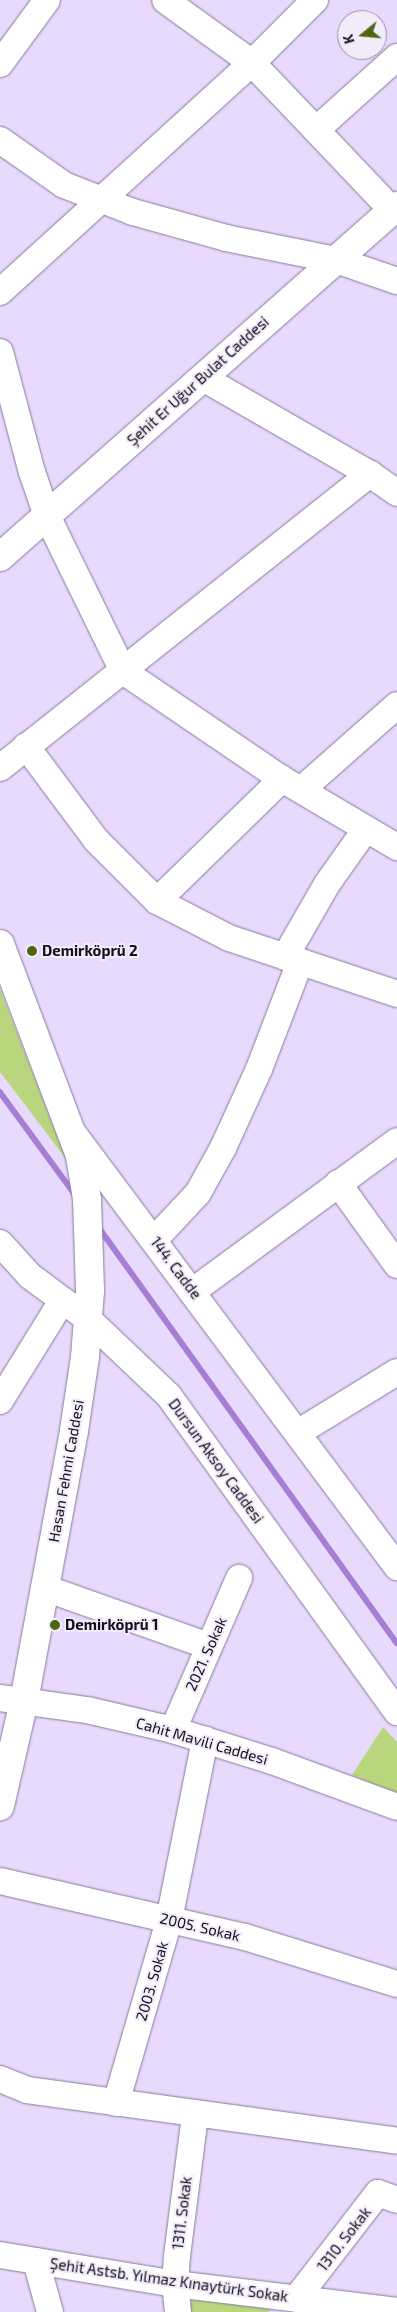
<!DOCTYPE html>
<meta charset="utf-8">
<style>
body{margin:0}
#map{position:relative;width:397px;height:2312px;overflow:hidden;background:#e8dafd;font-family:"Exo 2",sans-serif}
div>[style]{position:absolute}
.green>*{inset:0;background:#b9d67e}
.stream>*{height:5.5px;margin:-2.75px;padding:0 2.75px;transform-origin:2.75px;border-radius:2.75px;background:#a67fd5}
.roads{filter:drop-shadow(0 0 1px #887b9b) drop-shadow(0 0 1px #887b9b)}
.minor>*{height:26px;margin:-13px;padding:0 13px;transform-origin:13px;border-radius:13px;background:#fff}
.major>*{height:28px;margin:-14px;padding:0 14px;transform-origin:14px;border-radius:14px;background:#fff}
.dots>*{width:14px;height:14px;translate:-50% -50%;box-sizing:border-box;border:2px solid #f1ebfa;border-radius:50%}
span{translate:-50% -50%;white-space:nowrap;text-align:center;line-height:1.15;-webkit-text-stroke:4px #f1ebfa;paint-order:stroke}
.street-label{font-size:15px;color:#140f1b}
.poi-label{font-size:15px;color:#140f1b;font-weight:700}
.left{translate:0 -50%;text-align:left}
.north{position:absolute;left:337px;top:10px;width:50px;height:50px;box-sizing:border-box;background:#f1ebfa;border:1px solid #9993a1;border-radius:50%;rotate:253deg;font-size:14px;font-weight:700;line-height:20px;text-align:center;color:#140f1b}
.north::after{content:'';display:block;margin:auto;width:18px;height:22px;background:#506512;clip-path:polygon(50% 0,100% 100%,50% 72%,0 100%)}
</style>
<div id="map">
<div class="green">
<div style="clip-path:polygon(0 989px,66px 1159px,0 1072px)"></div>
<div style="clip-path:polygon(383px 1727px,397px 1742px,397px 1793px,352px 1775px)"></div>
<div style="clip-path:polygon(197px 2298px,273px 2309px,267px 2312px,184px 2312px,183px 2306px)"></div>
</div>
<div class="stream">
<div style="left:0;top:1092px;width:127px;rotate:53.7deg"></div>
<div style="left:98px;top:1226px;width:513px;rotate:54.36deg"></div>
</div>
<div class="roads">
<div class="minor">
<div style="left:315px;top:0;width:89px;rotate:135deg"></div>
<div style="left:252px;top:63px;width:93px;rotate:46.3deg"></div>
<div style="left:316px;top:130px;width:109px;rotate:-42deg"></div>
<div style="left:0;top:64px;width:79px;rotate:-53.7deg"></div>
<div style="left:316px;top:130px;width:110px;rotate:46.5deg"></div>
<div style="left:0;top:140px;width:78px;rotate:35.1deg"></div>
<div style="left:64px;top:185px;width:74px;rotate:21.4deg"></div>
<div style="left:133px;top:212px;width:97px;rotate:15.6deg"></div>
<div style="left:226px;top:238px;width:112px;rotate:11.3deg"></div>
<div style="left:336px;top:260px;width:65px;rotate:19deg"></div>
<div style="left:0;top:292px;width:341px;rotate:-42.3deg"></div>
<div style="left:252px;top:63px;width:107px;rotate:-144.1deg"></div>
<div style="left:0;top:352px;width:124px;rotate:75.1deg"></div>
<div style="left:32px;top:472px;width:46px;rotate:71.2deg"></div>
<div style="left:47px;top:516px;width:173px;rotate:63.9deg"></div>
<div style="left:123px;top:671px;width:192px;rotate:34.2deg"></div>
<div style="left:282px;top:779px;width:134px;rotate:30.6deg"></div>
<div style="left:203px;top:378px;width:193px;rotate:29.9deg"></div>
<div style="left:370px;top:474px;width:33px;rotate:35deg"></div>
<div style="left:26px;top:746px;width:117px;rotate:53.3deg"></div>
<div style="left:96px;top:840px;width:86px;rotate:45deg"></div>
<div style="left:157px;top:901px;width:81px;rotate:27.2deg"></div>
<div style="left:229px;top:938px;width:177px;rotate:18.4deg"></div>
<div style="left:0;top:768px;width:473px;rotate:-38.5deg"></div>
<div style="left:301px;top:790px;width:128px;rotate:-41.5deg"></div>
<div style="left:157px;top:901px;width:175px;rotate:-44.3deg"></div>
<div style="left:285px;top:957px;width:84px;rotate:-60.1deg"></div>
<div style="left:327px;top:884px;width:67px;rotate:-54.7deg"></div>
<div style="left:73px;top:1133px;width:542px;rotate:53.26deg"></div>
<div style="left:338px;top:1183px;width:101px;rotate:54.3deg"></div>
<div style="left:154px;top:1240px;width:64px;rotate:-46.9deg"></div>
<div style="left:198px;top:1193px;width:51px;rotate:-60.9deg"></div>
<div style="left:223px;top:1148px;width:87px;rotate:-65.5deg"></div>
<div style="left:259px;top:1069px;width:115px;rotate:-69deg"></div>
<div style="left:0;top:1243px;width:45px;rotate:47.7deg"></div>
<div style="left:30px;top:1276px;width:72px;rotate:36.6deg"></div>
<div style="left:88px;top:1319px;width:112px;rotate:43.5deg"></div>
<div style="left:169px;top:1396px;width:390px;rotate:54.2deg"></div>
<div style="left:193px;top:1291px;width:253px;rotate:-36.3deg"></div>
<div style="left:0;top:1401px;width:118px;rotate:-58.2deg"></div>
<div style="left:299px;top:1432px;width:115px;rotate:-31.5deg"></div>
<div style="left:45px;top:1588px;width:174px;rotate:19.5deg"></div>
<div style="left:0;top:1698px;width:88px;rotate:7.9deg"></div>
<div style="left:87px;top:1710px;width:88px;rotate:13.1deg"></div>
<div style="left:173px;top:1730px;width:104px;rotate:17.4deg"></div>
<div style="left:272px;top:1761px;width:133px;rotate:20.2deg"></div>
<div style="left:173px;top:1730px;width:166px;rotate:-66.5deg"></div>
<div style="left:0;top:1881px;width:251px;rotate:12.9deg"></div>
<div style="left:245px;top:1937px;width:159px;rotate:17.2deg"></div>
<div style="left:0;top:2079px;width:29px;rotate:22deg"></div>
<div style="left:27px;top:2090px;width:373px;rotate:7.8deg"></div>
<div style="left:116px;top:2103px;width:191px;rotate:-73.8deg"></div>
<div style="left:169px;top:1920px;width:184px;rotate:-78.7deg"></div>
<div style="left:0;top:2255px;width:177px;rotate:9.4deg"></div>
<div style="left:175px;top:2284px;width:224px;rotate:6.9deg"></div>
<div style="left:36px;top:2261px;width:53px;rotate:74.6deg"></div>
<div style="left:296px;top:2299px;width:134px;rotate:-52.3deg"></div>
<div style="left:378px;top:2193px;width:20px;rotate:20deg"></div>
<div style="left:178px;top:2312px;width:28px;rotate:-96deg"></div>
<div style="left:175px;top:2284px;width:28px;rotate:-86deg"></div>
<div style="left:177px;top:2256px;width:142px;rotate:-82.7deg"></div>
</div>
<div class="major">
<div style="left:0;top:557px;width:530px;rotate:-41.48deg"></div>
<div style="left:0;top:944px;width:227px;rotate:69.3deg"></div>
<div style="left:80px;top:1156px;width:44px;rotate:80.8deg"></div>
<div style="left:87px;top:1199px;width:92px;rotate:88.1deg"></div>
<div style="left:90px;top:1291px;width:66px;rotate:94.3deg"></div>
<div style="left:85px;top:1357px;width:75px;rotate:98.5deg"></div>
<div style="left:74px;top:1431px;width:275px;rotate:100.5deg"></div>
<div style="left:24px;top:1701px;width:108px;rotate:102.9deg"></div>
</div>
</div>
<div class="dots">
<div style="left:32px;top:951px;background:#506512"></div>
<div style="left:55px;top:1625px;background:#506512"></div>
</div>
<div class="street-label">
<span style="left:198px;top:381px;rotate:-42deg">Şehit Er Uğur Bulat Caddesi</span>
<span style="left:176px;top:1268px;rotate:53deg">144. Cadde</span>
<span style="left:216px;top:1461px;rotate:54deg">Dursun Aksoy Caddesi</span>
<span style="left:66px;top:1471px;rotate:-80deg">Hasan Fehmi Caddesi</span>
<span style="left:206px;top:1654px;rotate:-66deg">2021. Sokak</span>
<span style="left:202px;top:1741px;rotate:16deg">Cahit Mavili Caddesi</span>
<span style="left:200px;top:1927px;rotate:13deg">2005. Sokak</span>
<span style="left:152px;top:1981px;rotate:-74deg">2003. Sokak</span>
<span style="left:182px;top:2213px;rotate:-83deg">1311. Sokak</span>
<span style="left:344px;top:2239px;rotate:-52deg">1310. Sokak</span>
<span style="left:169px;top:2280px;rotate:8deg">Şehit Astsb. Yılmaz Kınaytürk Sokak</span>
</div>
<div class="poi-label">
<span class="left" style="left:42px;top:951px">Demirköprü 2</span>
<span class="left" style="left:65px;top:1625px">Demirköprü 1</span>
</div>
<div class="north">K</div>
</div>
